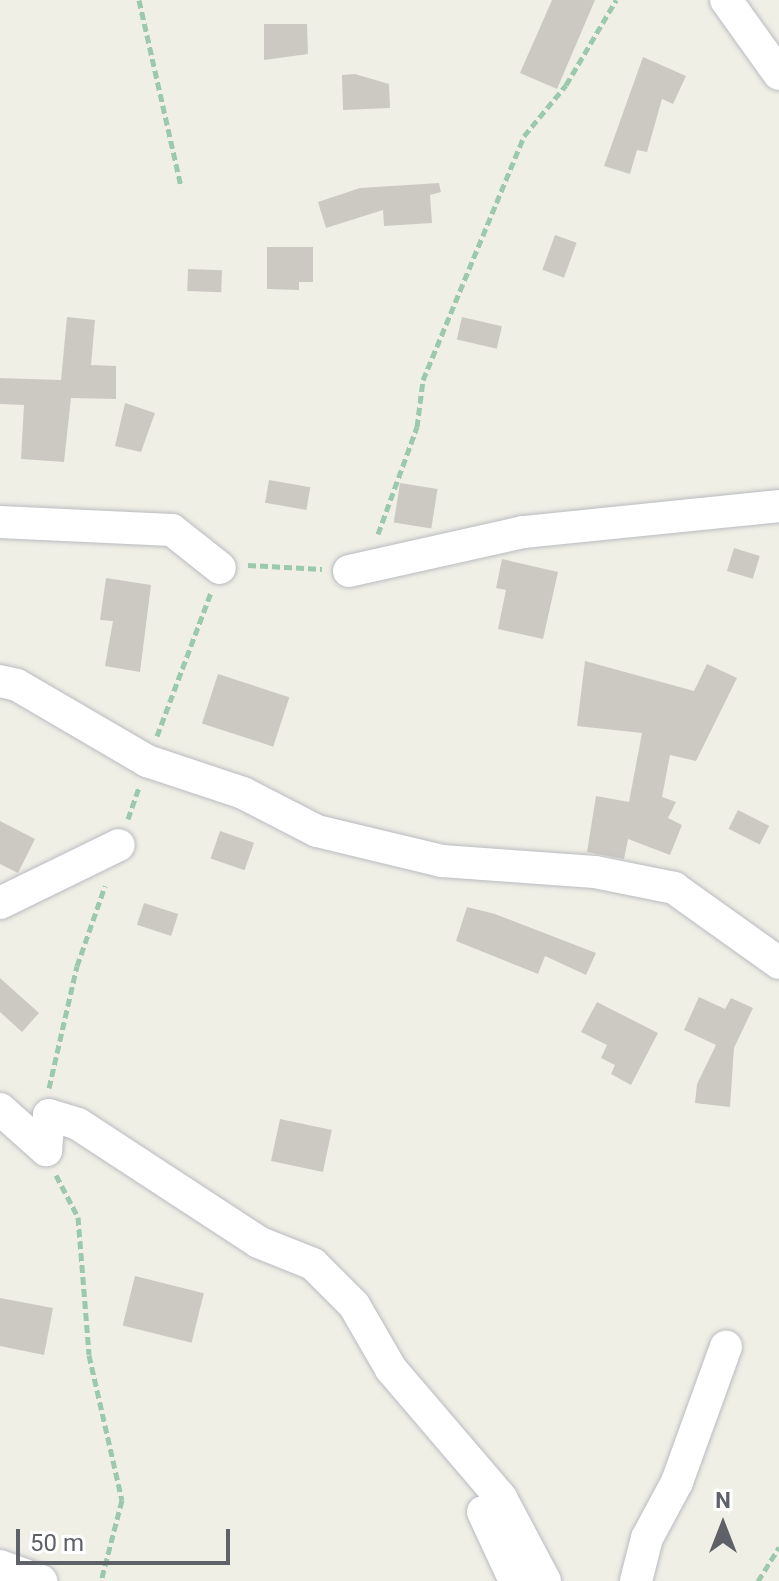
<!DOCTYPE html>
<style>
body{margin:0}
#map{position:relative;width:779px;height:1581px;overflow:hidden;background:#f0efe6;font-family:Roboto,sans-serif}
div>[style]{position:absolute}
.building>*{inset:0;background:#ccc9c3;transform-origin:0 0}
.path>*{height:5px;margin-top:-2.5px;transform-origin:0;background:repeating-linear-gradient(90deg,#9bc9ab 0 8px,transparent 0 12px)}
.roads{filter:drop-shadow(0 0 2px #b9bbc0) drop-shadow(0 0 2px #b9bbc0)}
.minor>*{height:32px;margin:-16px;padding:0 16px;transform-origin:16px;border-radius:16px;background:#fff}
span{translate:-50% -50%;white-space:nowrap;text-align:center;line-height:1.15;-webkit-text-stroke:6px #fff;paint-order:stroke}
.north{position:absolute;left:683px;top:1485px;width:80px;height:80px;-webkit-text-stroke:6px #fff;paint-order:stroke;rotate:0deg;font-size:22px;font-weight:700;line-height:32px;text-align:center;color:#5e6167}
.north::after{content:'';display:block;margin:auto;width:28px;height:36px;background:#5e6167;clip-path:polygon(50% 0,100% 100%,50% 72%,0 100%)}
.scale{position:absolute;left:16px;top:1529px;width:214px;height:36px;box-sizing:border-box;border:4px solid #5e6167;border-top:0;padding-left:10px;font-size:24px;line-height:28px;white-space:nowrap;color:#5e6167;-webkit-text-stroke:6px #fff;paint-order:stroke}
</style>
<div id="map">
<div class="building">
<div style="clip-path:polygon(552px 0,595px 0,557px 89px,520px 73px)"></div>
<div style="clip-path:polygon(264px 24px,307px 24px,308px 54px,264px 60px)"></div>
<div style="clip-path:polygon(643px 57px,686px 76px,673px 104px,662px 99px,647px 152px,637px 150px,630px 174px,604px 166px)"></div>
<div style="clip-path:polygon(355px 74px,389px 84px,390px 108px,343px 110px,342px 75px)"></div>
<div style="clip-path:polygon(439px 183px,441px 192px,430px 195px,432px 223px,384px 226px,383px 210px,326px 228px,318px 202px,360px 188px)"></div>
<div style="left:555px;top:235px;width:23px;height:37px;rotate:20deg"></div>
<div style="clip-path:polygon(267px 247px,313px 247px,313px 282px,299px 282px,299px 290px,267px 289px)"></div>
<div style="left:188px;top:269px;width:34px;height:22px;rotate:2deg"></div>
<div style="clip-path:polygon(67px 317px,95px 320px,91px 365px,116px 366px,116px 399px,71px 398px,64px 462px,21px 459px,24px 405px,0 404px,0 378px,61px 380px)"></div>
<div style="left:462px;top:317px;width:41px;height:23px;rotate:13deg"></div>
<div style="clip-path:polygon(125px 403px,155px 413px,141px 452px,115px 446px)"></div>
<div style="left:269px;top:480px;width:42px;height:23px;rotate:10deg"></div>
<div style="left:400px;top:483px;width:38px;height:40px;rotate:9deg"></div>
<div style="left:734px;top:548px;width:27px;height:24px;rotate:17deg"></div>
<div style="clip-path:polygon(502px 559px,558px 572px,543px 639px,498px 629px,506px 590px,496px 588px)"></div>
<div style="clip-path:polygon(106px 578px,151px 585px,140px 672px,105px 666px,113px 621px,100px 620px)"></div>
<div style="clip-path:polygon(585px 661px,694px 691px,707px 664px,737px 678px,696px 761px,670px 755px,662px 797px,676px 802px,668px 818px,682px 825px,670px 855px,628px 839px,624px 859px,587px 852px,596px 796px,629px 802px,642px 733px,577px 726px)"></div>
<div style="left:218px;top:674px;width:75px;height:52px;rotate:18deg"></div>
<div style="left:738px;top:810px;width:35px;height:21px;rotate:27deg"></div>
<div style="clip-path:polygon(0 821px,35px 839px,18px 873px,0 864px)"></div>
<div style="left:220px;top:831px;width:36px;height:29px;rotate:19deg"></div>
<div style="left:144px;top:903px;width:36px;height:23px;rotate:18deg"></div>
<div style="clip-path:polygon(467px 907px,495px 914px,596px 953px,586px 975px,545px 956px,538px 974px,456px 941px)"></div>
<div style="clip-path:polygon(0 978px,39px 1013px,22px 1032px,0 1012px)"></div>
<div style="clip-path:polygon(699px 997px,725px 1009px,731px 998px,753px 1008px,734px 1048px,730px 1107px,695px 1103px,697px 1084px,716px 1045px,684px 1030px)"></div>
<div style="clip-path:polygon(597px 1002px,658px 1033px,631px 1085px,611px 1074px,615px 1065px,601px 1058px,607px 1045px,581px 1032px)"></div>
<div style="left:280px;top:1119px;width:53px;height:43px;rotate:12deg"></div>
<div style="left:135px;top:1276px;width:71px;height:51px;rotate:14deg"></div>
<div style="clip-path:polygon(0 1298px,53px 1308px,44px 1355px,0 1346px)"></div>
</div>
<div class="path">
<div style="left:139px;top:0;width:192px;rotate:77.3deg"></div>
<div style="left:378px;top:534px;width:114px;rotate:-70deg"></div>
<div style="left:417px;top:427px;width:47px;rotate:-82.7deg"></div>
<div style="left:423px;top:380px;width:264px;rotate:-67.5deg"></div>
<div style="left:524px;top:136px;width:66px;rotate:-50.5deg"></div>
<div style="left:566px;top:85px;width:99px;rotate:-59.5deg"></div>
<div style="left:248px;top:565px;width:74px;rotate:3.1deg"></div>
<div style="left:157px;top:736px;width:154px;rotate:-69.4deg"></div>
<div style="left:128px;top:819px;width:34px;rotate:-71deg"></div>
<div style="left:49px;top:1088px;width:125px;rotate:-77.1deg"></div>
<div style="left:77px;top:966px;width:85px;rotate:-70.7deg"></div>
<div style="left:56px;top:1175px;width:47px;rotate:62.4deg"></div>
<div style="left:78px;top:1217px;width:138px;rotate:85.4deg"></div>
<div style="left:89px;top:1355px;width:149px;rotate:77.2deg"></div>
<div style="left:122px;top:1500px;width:84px;rotate:104.5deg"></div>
<div style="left:758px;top:1581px;width:40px;rotate:-58deg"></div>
</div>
<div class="roads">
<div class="minor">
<div style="left:726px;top:0;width:91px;rotate:54.4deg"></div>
<div style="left:0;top:522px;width:172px;rotate:2.7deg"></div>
<div style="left:172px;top:530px;width:61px;rotate:38.4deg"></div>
<div style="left:349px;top:571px;width:179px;rotate:-12.6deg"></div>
<div style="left:524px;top:532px;width:256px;rotate:-5.8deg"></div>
<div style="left:0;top:681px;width:17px;rotate:13deg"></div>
<div style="left:17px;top:685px;width:151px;rotate:30.3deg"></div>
<div style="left:147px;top:761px;width:101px;rotate:18.4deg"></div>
<div style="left:243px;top:793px;width:83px;rotate:27.2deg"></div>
<div style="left:317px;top:831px;width:129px;rotate:13.5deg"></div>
<div style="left:442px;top:861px;width:153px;rotate:4.1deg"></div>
<div style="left:595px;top:872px;width:81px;rotate:11.4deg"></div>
<div style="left:674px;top:888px;width:129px;rotate:35.5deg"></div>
<div style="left:0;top:903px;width:132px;rotate:-26deg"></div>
<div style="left:0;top:1109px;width:62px;rotate:41.7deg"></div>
<div style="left:46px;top:1150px;width:35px;rotate:-85deg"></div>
<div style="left:49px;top:1115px;width:30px;rotate:17deg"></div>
<div style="left:78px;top:1124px;width:215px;rotate:33.2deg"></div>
<div style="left:258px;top:1242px;width:59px;rotate:21.8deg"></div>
<div style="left:313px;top:1264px;width:58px;rotate:45deg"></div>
<div style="left:354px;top:1305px;width:74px;rotate:60deg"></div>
<div style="left:391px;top:1369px;width:170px;rotate:49.5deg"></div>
<div style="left:501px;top:1498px;width:94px;rotate:62.1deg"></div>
<div style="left:483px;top:1512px;width:76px;rotate:65.1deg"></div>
<div style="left:0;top:1566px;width:44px;rotate:20.1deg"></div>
<div style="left:636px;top:1581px;width:44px;rotate:-75.7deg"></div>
<div style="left:647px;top:1538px;width:64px;rotate:-61.8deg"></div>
<div style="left:677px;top:1482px;width:144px;rotate:-70.1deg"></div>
</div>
</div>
<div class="north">N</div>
<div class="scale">50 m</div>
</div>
